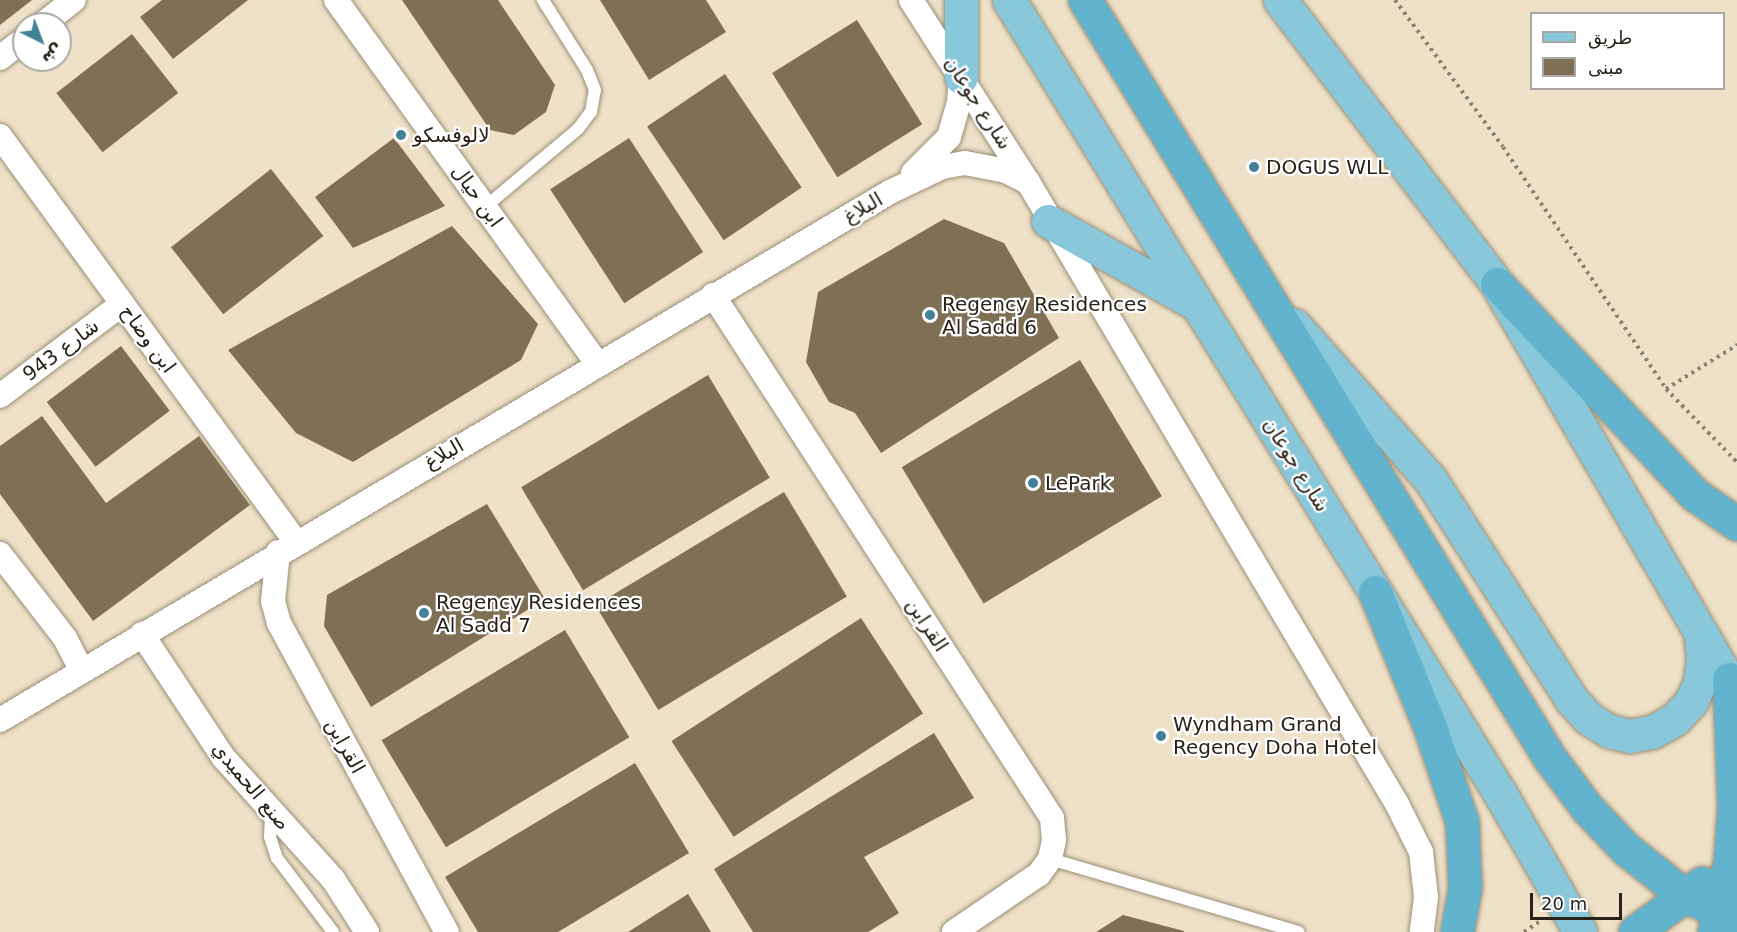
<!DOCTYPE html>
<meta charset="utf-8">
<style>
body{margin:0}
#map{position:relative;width:1737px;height:932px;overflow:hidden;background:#efe1c8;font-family:"DejaVu Sans",Vazirmatn,sans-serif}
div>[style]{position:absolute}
.building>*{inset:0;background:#7f6f55;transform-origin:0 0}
.path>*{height:4px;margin-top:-2px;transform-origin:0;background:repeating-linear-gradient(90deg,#8d8372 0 3px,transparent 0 7.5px)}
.roads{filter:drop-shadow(0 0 2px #9c8f78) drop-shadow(0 0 2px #9c8f78)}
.service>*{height:12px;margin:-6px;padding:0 6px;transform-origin:6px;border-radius:6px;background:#fff}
.minor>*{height:24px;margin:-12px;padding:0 12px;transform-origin:12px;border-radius:12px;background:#fff}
.primary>*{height:33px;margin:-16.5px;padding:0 16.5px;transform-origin:16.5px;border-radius:16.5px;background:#89c7da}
.trunk>*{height:33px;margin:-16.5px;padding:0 16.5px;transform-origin:16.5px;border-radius:16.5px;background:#62b4ce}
.dots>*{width:16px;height:16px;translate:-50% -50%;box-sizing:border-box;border:3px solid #fff;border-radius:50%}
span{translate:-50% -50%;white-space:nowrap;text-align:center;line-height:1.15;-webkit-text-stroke:4.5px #fff;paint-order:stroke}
.street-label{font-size:20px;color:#282219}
.poi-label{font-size:20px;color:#282219}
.left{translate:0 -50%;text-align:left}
.legend{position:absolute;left:1530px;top:12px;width:195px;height:78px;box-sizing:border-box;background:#fff;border:2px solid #a9a7a3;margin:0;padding:8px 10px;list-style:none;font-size:18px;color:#282219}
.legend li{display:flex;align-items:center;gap:12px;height:30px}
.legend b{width:30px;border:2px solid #a9a7a3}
.north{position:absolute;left:12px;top:12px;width:60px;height:60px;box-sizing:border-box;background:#fff;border:2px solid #a9a7a3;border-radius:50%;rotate:138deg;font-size:16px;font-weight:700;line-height:24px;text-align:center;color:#282219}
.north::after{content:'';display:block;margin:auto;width:21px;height:27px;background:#438196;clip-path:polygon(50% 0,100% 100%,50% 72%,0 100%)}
.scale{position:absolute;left:1530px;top:893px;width:92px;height:27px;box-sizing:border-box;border:3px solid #282219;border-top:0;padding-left:8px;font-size:18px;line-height:21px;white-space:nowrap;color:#282219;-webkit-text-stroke:4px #fff;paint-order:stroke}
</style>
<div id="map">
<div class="building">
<div style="clip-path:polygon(0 0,32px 0,0 25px)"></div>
<div style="clip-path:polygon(162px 0,248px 0,173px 59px,140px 17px)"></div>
<div style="clip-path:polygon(402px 0,498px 0,555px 85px,546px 112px,514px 135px,490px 130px)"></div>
<div style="clip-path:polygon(600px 0,706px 0,726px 32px,649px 80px)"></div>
<div style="left:857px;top:20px;width:123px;height:100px;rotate:58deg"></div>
<div style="left:132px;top:34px;width:75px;height:96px;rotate:52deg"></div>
<div style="left:725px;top:74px;width:137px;height:94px;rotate:56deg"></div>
<div style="clip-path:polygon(394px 138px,445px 206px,353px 248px,315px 197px)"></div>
<div style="left:629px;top:138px;width:136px;height:94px;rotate:57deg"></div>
<div style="left:271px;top:169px;width:85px;height:127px;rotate:52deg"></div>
<div style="clip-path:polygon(944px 219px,1004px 243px,1059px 338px,881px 453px,855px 413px,829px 402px,806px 362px,818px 292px)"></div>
<div style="clip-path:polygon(452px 226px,538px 324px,521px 360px,353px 462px,296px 433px,228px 350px)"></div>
<div style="left:121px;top:346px;width:81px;height:93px;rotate:53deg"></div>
<div style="left:1080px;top:360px;width:159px;height:208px;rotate:59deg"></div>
<div style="left:708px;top:375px;width:120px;height:218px;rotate:59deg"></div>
<div style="clip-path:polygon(42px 416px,106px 503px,199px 436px,250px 505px,93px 621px,0 494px,0 446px)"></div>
<div style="left:784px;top:492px;width:122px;height:220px;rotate:59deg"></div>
<div style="clip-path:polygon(487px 504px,545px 599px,371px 707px,324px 626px,327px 595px)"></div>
<div style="left:861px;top:618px;width:114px;height:226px;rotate:57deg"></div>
<div style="left:565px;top:630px;width:125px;height:214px;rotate:59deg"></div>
<div style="clip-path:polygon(934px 733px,974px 798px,864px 857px,899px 913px,868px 932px,753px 932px,714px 869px)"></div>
<div style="clip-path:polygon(635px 763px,689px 853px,558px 932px,478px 932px,445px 877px)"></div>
<div style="clip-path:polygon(688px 894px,711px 932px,628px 932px)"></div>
<div style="clip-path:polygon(1123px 915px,1184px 931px,1184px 932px,1096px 932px)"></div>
</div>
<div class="path">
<div style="left:1395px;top:0;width:182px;rotate:53.7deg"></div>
<div style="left:1503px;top:147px;width:292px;rotate:56deg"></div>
<div style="left:1666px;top:389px;width:102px;rotate:45.8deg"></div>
<div style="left:1666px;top:389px;width:84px;rotate:-31.8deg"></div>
<div style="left:1524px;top:932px;width:18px;rotate:-34deg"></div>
</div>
<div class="roads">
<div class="service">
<div style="left:485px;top:207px;width:121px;rotate:-40deg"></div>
<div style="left:578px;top:129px;width:21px;rotate:-53deg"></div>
<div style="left:591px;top:112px;width:22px;rotate:-80deg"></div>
<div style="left:595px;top:90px;width:22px;rotate:-112deg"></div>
<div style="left:587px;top:70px;width:83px;rotate:-122.2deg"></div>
<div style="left:271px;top:812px;width:25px;rotate:92deg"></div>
<div style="left:270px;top:837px;width:22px;rotate:72deg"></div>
<div style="left:277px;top:858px;width:93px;rotate:52.9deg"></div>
<div style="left:1050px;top:859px;width:259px;rotate:16.4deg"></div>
</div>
<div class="minor">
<div style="left:336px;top:0;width:448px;rotate:54.3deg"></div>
<div style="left:911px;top:0;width:216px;rotate:57.3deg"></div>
<div style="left:1028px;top:182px;width:723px;rotate:59.32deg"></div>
<div style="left:1397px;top:804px;width:54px;rotate:63.4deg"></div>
<div style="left:1421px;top:852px;width:45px;rotate:83.7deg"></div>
<div style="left:1426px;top:897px;width:35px;rotate:97deg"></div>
<div style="left:43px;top:24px;width:39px;rotate:-38deg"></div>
<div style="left:0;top:58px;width:31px;rotate:-38deg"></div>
<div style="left:0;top:136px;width:502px;rotate:53.91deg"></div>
<div style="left:913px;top:173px;width:51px;rotate:-45deg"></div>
<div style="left:949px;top:137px;width:35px;rotate:-74deg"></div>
<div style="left:959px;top:103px;width:26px;rotate:-86deg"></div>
<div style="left:713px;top:295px;width:623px;rotate:57.05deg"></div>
<div style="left:1052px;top:818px;width:22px;rotate:85deg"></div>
<div style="left:1054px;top:840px;width:19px;rotate:102deg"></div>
<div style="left:1050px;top:859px;width:19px;rotate:126deg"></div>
<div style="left:1039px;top:874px;width:103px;rotate:145.7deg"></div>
<div style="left:0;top:396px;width:153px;rotate:-37deg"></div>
<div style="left:278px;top:552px;width:49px;rotate:95.8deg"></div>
<div style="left:273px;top:601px;width:23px;rotate:75deg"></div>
<div style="left:279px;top:623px;width:352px;rotate:61.5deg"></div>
<div style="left:0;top:554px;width:106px;rotate:52.3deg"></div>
<div style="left:65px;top:638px;width:35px;rotate:63deg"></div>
<div style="left:142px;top:634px;width:147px;rotate:56.6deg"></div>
<div style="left:223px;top:757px;width:164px;rotate:48deg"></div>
<div style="left:333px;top:879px;width:63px;rotate:57.3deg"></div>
<div style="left:0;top:720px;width:1035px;rotate:-30.68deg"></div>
<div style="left:890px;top:192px;width:58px;rotate:-25.7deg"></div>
<div style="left:942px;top:167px;width:23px;rotate:-10deg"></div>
<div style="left:965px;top:163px;width:42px;rotate:11deg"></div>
<div style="left:1006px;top:171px;width:25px;rotate:27deg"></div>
</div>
<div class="primary">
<div style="left:1009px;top:0;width:935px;rotate:58.25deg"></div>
<div style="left:1501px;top:795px;width:158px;rotate:60deg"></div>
<div style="left:1280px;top:0;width:357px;rotate:52.6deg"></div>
<div style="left:1497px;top:284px;width:476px;rotate:59.7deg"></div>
<div style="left:961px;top:77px;width:77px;rotate:-90deg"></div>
<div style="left:1048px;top:221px;width:164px;rotate:29.2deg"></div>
<div style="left:1294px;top:325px;width:205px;rotate:48.6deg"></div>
<div style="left:1430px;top:479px;width:261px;rotate:57.3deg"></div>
<div style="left:1571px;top:699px;width:25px;rotate:48deg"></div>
<div style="left:1588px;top:718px;width:25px;rotate:32deg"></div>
<div style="left:1609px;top:731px;width:21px;rotate:14deg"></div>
<div style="left:1629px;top:736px;width:23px;rotate:-10deg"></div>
<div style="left:1652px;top:732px;width:26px;rotate:-29deg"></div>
<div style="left:1675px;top:719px;width:23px;rotate:-47deg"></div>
<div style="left:1691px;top:702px;width:22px;rotate:-66deg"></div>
<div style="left:1700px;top:682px;width:23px;rotate:-83deg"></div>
<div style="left:1703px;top:659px;width:28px;rotate:-96deg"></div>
</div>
<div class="trunk">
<div style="left:1085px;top:0;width:888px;rotate:58.49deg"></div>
<div style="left:1549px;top:757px;width:64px;rotate:53.3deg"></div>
<div style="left:1587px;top:808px;width:57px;rotate:46.4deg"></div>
<div style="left:1626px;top:849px;width:75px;rotate:38.5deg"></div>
<div style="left:1685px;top:896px;width:56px;rotate:22.9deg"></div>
<div style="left:1497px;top:284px;width:288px;rotate:46.8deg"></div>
<div style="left:1694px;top:494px;width:52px;rotate:34.9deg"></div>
<div style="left:1375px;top:592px;width:146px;rotate:67.8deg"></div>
<div style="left:1430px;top:727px;width:100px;rotate:71.4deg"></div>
<div style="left:1462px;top:822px;width:65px;rotate:87.4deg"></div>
<div style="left:1465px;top:887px;width:46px;rotate:100.1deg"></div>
<div style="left:1635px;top:932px;width:83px;rotate:-36.2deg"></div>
<div style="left:1714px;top:932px;width:72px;rotate:-77.1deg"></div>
<div style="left:1730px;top:862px;width:54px;rotate:-85.8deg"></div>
<div style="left:1734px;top:808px;width:129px;rotate:-92.2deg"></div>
</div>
</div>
<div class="dots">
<div style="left:401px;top:135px;background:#438196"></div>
<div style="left:1254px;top:167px;background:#438196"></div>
<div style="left:930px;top:315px;background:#438196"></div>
<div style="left:1033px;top:483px;background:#438196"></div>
<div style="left:424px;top:613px;background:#438196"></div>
<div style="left:1161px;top:736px;background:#438196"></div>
</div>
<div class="street-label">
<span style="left:978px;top:103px;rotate:57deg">شارع جوعان</span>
<span style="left:477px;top:196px;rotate:54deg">ابن حيال</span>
<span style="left:863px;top:208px;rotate:-30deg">البلاغ</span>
<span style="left:148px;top:339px;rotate:54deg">ابن وضاح</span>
<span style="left:61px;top:350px;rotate:-37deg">شارع 943</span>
<span style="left:444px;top:454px;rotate:-30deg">البلاغ</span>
<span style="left:1296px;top:465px;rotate:58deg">شارع جوعان</span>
<span style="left:927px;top:625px;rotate:57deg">القراين</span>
<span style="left:345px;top:746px;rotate:61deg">القراين</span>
<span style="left:251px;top:786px;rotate:50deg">صنع الحميدي</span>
</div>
<div class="poi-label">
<span class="left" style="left:413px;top:135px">لالوفسكو</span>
<span class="left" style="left:1266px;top:167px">DOGUS WLL</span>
<span class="left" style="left:942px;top:316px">Regency Residences<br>Al Sadd 6</span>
<span class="left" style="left:1045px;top:483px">LePark</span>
<span class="left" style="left:436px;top:614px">Regency Residences<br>Al Sadd 7</span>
<span class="left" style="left:1173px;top:736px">Wyndham Grand<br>Regency Doha Hotel</span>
</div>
<ul class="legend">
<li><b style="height:8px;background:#89c7da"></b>طريق</li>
<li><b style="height:16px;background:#7f6f55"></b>مبنى</li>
</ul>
<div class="north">ش</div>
<div class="scale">20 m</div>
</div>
